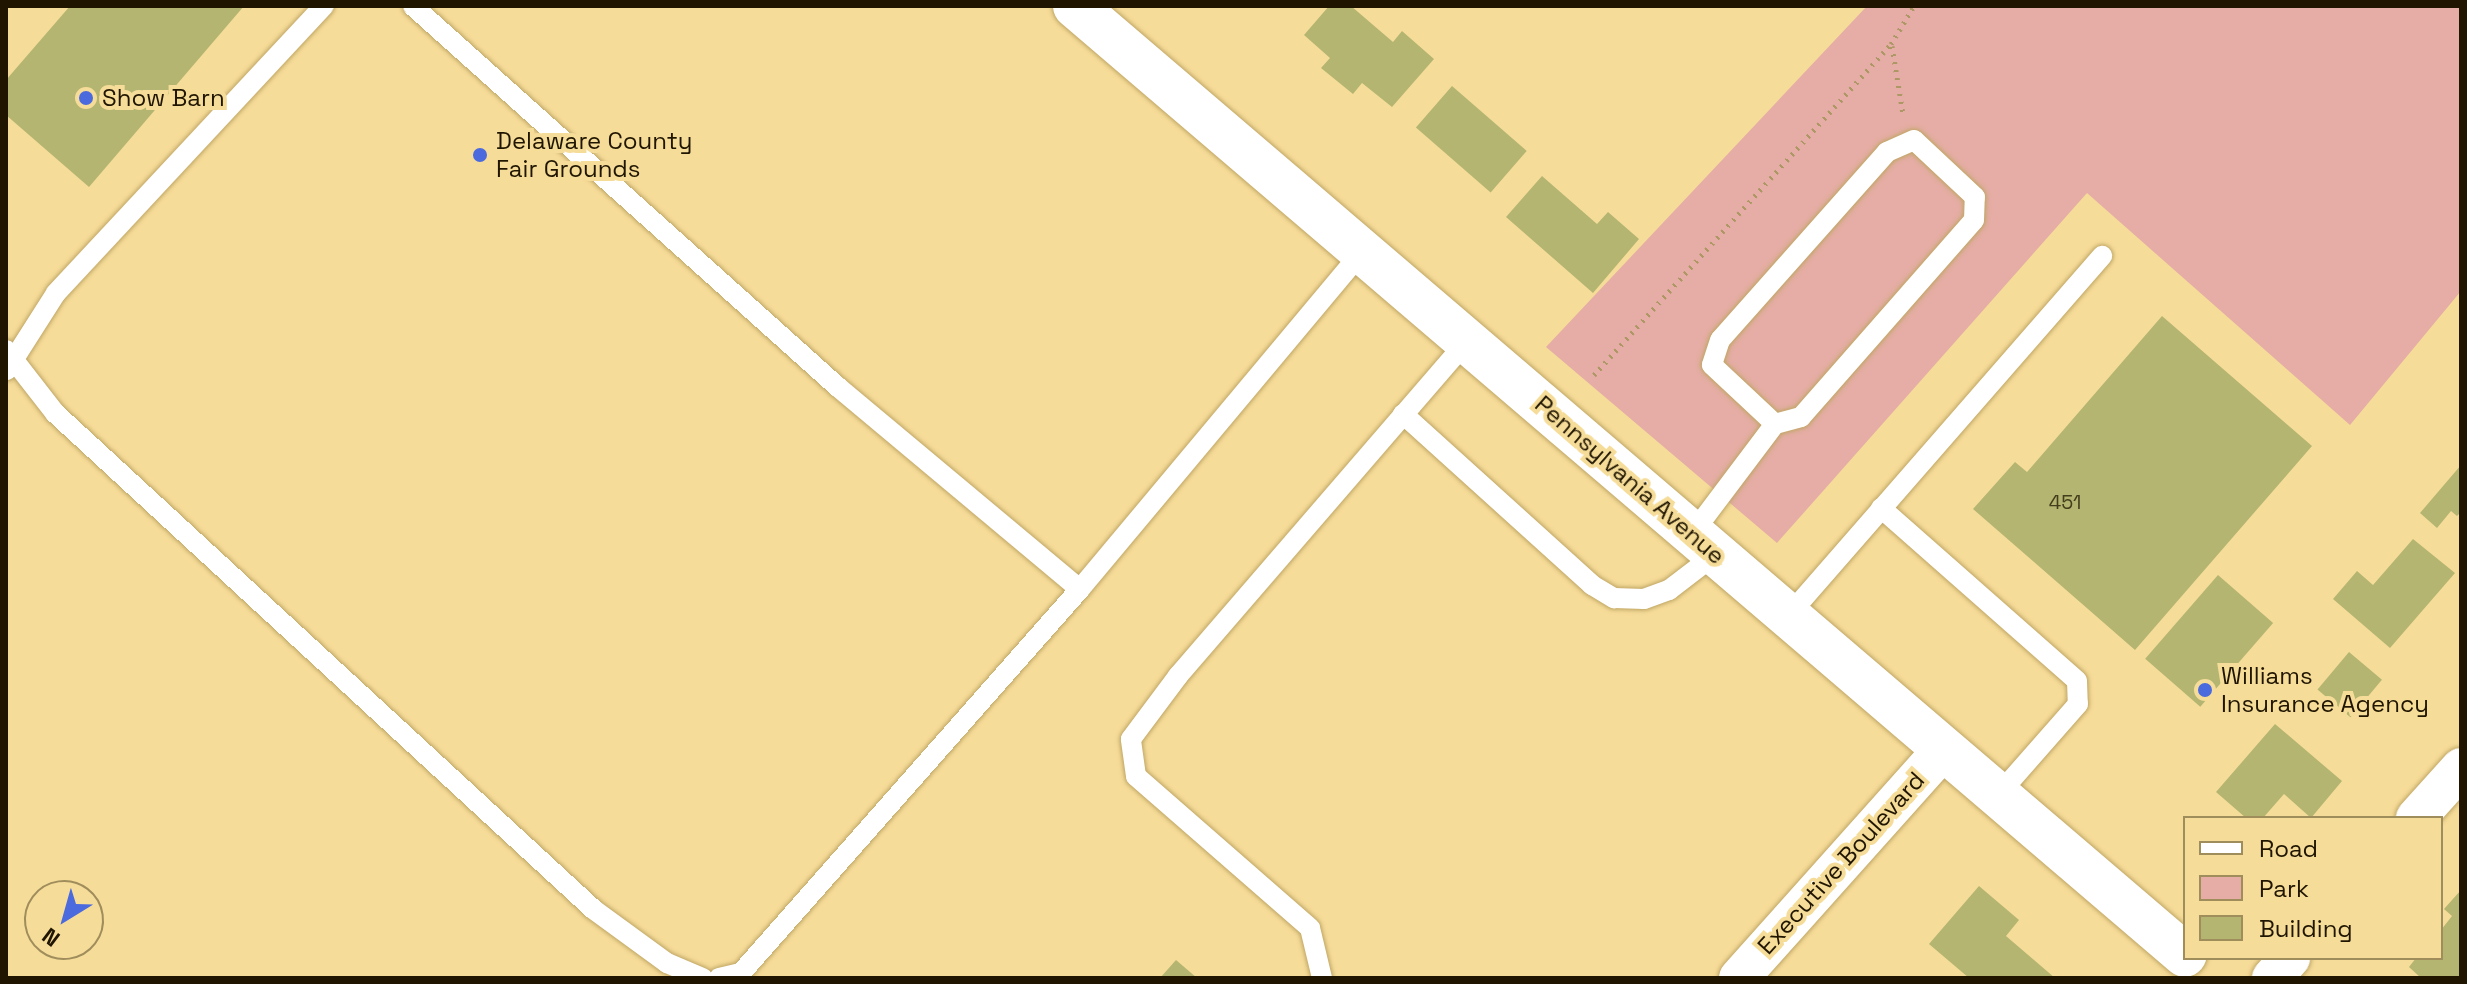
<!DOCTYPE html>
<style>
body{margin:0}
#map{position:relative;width:2467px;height:984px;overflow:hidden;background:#f6dc99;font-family:"Space Grotesk",sans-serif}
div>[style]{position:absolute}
.green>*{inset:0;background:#e5ada5}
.building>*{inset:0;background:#b4b571;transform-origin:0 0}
.path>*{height:5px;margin-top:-2.5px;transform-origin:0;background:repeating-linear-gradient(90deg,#ad9865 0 2px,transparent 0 8px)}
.roads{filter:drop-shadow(0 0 2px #c0a665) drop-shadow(0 0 2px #c0a665)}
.lane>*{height:20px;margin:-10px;padding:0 10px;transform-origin:10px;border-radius:10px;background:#fff}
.street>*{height:40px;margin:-20px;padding:0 20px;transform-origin:20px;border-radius:20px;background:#fff}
.secondary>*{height:44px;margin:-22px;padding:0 22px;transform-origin:22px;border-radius:22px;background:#fff}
.dots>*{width:22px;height:22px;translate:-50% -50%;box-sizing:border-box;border:4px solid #f6dc99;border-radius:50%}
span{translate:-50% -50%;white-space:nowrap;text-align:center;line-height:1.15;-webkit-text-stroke:8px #f6dc99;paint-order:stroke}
.number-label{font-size:20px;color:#453e1c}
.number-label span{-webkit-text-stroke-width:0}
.poi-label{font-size:24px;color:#201600}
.left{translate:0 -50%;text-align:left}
.street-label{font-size:24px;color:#201600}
.frame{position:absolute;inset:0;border:8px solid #201600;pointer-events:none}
.legend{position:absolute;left:2183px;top:816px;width:260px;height:144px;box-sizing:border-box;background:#f6dc99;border:2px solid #a08d5c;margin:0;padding:10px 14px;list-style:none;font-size:24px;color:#201600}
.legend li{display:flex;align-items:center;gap:16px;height:40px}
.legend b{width:40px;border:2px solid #a08d5c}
.north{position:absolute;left:24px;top:880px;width:80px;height:80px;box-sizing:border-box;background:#f6dc99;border:2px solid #a08d5c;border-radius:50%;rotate:217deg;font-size:22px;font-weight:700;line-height:32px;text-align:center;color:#201600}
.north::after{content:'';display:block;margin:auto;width:28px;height:36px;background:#4b6ade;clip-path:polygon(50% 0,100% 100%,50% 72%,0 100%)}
</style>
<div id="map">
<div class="green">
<div style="clip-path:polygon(1867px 6px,2461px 6px,2461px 291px,2350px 425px,2087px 193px,1777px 543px,1546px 347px)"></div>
</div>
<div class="building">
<div style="clip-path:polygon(70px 6px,244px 6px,89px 187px,6px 115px,6px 80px)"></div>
<div style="clip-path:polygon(1329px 6px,1351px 6px,1393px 42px,1402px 31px,1434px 59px,1392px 107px,1362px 83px,1353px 94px,1321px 68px,1330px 58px,1304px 35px)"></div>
<div style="left:1452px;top:86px;width:99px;height:55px;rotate:41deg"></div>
<div style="clip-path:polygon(1542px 176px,1597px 224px,1608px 212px,1639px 239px,1593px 293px,1506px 217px)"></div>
<div style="clip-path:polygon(2162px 316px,2312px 446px,2135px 650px,1973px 509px,2015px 462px,2027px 472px)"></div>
<div style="clip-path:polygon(2461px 465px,2461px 512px,2457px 516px,2451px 511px,2437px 528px,2420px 513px)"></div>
<div style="clip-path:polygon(2413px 539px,2455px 573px,2390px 648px,2333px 599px,2357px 571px,2373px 585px)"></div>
<div style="left:2218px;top:575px;width:73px;height:111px;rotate:41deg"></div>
<div style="left:2349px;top:652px;width:43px;height:49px;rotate:40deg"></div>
<div style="clip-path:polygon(2275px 724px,2342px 781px,2311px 818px,2284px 794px,2263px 818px,2246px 818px,2216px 792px)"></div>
<div style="clip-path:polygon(1979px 886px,2019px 920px,2006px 936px,2055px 978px,1969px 978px,1929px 944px)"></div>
<div style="clip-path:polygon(2461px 890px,2461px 978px,2421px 978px,2409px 967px,2416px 958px,2441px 958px,2441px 930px,2452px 916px,2444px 909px)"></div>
<div style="clip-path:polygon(1176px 960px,1197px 978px,1160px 978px)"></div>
</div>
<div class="path">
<div style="left:1892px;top:46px;width:69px;rotate:80.8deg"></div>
<div style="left:1594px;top:375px;width:445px;rotate:-48.1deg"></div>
<div style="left:1891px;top:44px;width:44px;rotate:-58.8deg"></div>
</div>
<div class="roads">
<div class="lane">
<div style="left:413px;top:6px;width:571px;rotate:41.88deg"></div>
<div style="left:838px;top:387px;width:315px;rotate:39.9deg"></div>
<div style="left:6px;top:350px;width:80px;rotate:52.1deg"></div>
<div style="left:55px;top:413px;width:732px;rotate:42.67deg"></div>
<div style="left:593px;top:909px;width:92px;rotate:36.1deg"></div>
<div style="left:667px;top:963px;width:39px;rotate:23deg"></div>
<div style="left:7px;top:370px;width:91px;rotate:-57.5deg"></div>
<div style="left:56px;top:293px;width:393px;rotate:-47deg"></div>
<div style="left:1403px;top:414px;width:255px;rotate:42.1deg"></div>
<div style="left:1592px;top:585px;width:26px;rotate:31deg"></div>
<div style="left:1614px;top:598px;width:30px;rotate:2deg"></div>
<div style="left:1644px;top:599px;width:27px;rotate:-20deg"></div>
<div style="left:1669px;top:590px;width:59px;rotate:-37.5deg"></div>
<div style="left:1881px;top:508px;width:261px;rotate:41.4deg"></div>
<div style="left:2077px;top:681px;width:23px;rotate:88deg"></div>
<div style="left:2078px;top:704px;width:121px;rotate:131.3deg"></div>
<div style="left:1692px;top:534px;width:138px;rotate:-53deg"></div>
<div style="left:1775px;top:424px;width:27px;rotate:-15deg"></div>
<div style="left:1801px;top:417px;width:262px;rotate:-48.7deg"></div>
<div style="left:1974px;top:220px;width:23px;rotate:-88deg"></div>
<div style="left:1975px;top:197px;width:83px;rotate:-136.9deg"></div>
<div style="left:1914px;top:140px;width:30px;rotate:156deg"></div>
<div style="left:1887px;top:152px;width:251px;rotate:131.6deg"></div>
<div style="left:1720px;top:340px;width:26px;rotate:108deg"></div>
<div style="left:1712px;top:365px;width:86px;rotate:43.1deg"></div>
<div style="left:1788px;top:616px;width:478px;rotate:-48.9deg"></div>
<div style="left:719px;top:978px;width:23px;rotate:-13deg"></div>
<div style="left:741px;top:973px;width:512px;rotate:-48.56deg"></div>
<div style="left:1080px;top:589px;width:439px;rotate:-50.1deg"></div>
<div style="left:1322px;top:978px;width:51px;rotate:-103.5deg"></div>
<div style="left:1310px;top:928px;width:231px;rotate:-138.9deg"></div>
<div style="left:1136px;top:776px;width:37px;rotate:-98deg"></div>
<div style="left:1131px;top:739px;width:79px;rotate:-53.3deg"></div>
<div style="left:1178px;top:676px;width:442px;rotate:-49.2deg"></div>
</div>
<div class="street">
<div style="left:2416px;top:818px;width:67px;rotate:-48deg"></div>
<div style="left:1739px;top:978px;width:307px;rotate:-48.2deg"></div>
<div style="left:2272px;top:978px;width:27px;rotate:-48deg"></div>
</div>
<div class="secondary">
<div style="left:1075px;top:6px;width:1460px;rotate:40.53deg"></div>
</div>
</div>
<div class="dots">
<div style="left:86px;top:98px;background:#4b6ade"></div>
<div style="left:480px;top:155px;background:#4b6ade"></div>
<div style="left:2205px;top:690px;background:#4b6ade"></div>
</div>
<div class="number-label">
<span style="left:2065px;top:502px">451</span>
</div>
<div class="poi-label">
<span class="left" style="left:102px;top:98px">Show Barn</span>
<span class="left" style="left:496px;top:155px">Delaware County<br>Fair Grounds</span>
<span class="left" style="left:2221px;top:690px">Williams<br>Insurance Agency</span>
</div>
<div class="street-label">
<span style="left:1630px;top:480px;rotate:41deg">Pennsylvania Avenue</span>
<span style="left:1841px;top:863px;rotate:-48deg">Executive Boulevard</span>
</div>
<div class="frame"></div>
<ul class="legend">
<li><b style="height:10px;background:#fff"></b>Road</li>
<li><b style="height:22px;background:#e5ada5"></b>Park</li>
<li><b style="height:22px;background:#b4b571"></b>Building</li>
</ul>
<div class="north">N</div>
</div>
